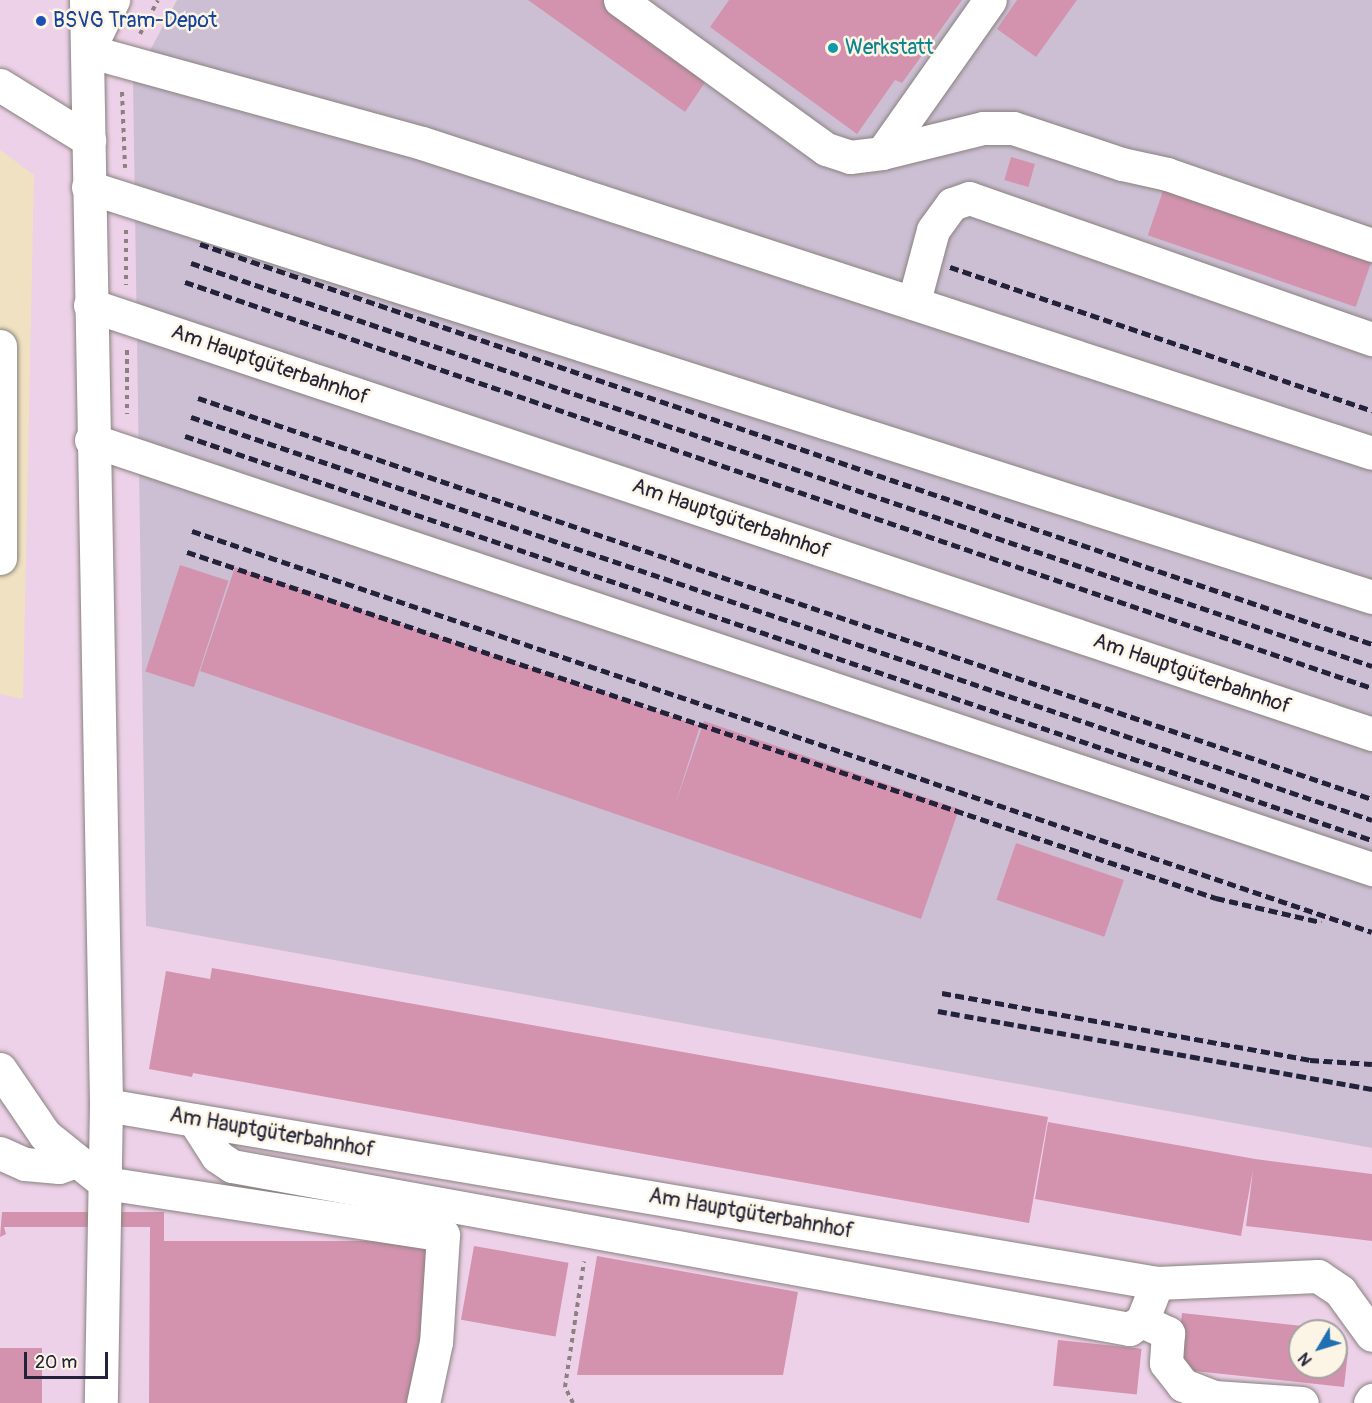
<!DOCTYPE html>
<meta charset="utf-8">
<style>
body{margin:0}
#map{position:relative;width:1372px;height:1403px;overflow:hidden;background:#f0e1c2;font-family:Pangolin,sans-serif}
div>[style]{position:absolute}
.built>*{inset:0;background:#edd1e9}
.industrial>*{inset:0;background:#ccbfd4}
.building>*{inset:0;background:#d393af;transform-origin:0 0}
.path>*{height:4px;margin-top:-2px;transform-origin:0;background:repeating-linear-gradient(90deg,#89827e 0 4.5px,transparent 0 9px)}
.roads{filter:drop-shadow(0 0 2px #89827e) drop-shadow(0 0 2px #89827e)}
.minor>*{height:33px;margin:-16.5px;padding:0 16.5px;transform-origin:16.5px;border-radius:16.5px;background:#fff}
.rail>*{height:4.5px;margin-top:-2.25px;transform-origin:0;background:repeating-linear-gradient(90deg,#22223b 0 9px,transparent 0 13.5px)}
.dots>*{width:16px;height:16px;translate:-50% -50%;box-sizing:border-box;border:3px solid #fcf5e5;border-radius:50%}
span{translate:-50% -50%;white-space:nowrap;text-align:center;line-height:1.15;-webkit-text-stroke:5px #fcf5e5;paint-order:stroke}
.transit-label{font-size:21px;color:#164399}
.left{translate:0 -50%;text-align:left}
.culture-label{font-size:21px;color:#0d838f}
.street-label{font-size:21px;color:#22223b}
.north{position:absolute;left:1288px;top:1319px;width:60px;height:60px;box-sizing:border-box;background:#fcf5e5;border:2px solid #a5a1a1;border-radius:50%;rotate:232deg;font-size:16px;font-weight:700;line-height:24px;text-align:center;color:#22223b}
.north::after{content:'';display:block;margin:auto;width:21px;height:27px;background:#1f6fb2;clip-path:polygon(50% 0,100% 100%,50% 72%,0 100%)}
.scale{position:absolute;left:24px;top:1352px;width:84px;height:27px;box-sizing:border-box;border:3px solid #22223b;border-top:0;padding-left:8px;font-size:18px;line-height:21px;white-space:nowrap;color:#22223b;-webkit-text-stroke:4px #fcf5e5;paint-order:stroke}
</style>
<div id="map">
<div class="built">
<div style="clip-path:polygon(evenodd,0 0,177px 0,172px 7px,146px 926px,1372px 1148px,1372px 1403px,0 1403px,0 694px,23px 699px,34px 175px,0 150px,0 0,1300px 1331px,1336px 1331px,1336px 1367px,1300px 1367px,1300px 1331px)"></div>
</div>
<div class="industrial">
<div style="clip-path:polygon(177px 0,1372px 0,1372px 1148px,146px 926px,133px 82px)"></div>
</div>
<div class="building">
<div style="clip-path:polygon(528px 0,607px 0,710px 75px,685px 112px)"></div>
<div style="clip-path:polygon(729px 0,962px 0,902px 83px,895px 80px,857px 134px,710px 27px)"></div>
<div style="clip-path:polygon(1017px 0,1077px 0,1036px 57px,997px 29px)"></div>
<div style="left:1011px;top:157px;width:25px;height:24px;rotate:16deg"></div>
<div style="left:1164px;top:188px;width:220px;height:50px;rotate:19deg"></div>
<div style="left:180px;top:565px;width:51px;height:112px;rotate:18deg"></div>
<div style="clip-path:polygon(235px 567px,700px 726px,675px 805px,704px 721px,959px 809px,921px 919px,200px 671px)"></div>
<div style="left:1016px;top:843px;width:114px;height:60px;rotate:19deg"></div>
<div style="clip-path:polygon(212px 968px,1048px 1117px,1029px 1223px,193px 1073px,192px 1077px,149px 1069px,166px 971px,210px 979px)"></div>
<div style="clip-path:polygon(1048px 1122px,1255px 1159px,1372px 1174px,1372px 1241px,1246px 1226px,1253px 1170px,1241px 1236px,1035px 1199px)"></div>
<div style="clip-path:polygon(2px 1212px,164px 1212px,164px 1241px,425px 1241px,426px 1361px,411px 1403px,149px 1403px,150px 1227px,4px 1227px,6px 1234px,0 1237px)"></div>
<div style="left:474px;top:1246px;width:96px;height:75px;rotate:10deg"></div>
<div style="clip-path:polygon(597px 1256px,798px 1292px,783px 1375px,577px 1375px)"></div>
<div style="clip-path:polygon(1182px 1313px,1321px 1328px,1300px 1331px,1300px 1367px,1336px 1367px,1336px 1350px,1348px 1352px,1344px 1387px,1176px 1369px)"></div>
<div style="left:1058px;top:1340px;width:84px;height:46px;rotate:6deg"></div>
<div style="left:0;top:1348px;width:42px;height:55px"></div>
</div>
<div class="path">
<div style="left:140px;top:34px;width:38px;rotate:-62deg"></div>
<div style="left:122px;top:92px;width:76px;rotate:87.7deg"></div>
<div style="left:126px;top:230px;width:55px;rotate:90deg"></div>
<div style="left:127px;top:350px;width:64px;rotate:90deg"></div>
<div style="left:573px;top:1403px;width:18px;rotate:-117deg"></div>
<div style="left:565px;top:1387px;width:127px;rotate:-81.4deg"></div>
</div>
<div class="roads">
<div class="minor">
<div style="left:86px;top:0;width:1105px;rotate:88.96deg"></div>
<div style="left:106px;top:1105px;width:298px;rotate:91deg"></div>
<div style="left:620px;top:0;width:254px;rotate:35.9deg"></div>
<div style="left:826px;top:149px;width:25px;rotate:18deg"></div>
<div style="left:850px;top:157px;width:32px;rotate:-7deg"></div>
<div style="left:882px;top:153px;width:187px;rotate:-54.8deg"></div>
<div style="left:89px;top:49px;width:55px;rotate:-63.9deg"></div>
<div style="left:88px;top:51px;width:346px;rotate:15.4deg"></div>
<div style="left:422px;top:143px;width:999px;rotate:18.07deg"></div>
<div style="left:0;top:85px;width:105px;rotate:31.7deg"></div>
<div style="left:882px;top:153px;width:104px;rotate:-13.9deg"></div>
<div style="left:983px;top:128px;width:30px"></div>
<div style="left:1013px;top:128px;width:115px;rotate:18.3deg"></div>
<div style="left:1122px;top:164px;width:46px;rotate:12.5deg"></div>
<div style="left:1167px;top:174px;width:217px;rotate:19.1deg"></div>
<div style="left:88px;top:187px;width:1348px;rotate:17.71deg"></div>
<div style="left:914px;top:301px;width:73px;rotate:-75deg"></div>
<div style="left:933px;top:230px;width:32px;rotate:-54deg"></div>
<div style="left:952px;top:204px;width:18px;rotate:-19deg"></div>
<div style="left:969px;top:198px;width:427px;rotate:19.3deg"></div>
<div style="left:90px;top:305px;width:1352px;rotate:18.5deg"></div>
<div style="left:0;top:346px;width:212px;rotate:90deg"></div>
<div style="left:91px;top:440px;width:1351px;rotate:18.52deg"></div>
<div style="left:0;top:1069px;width:80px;rotate:55.7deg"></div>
<div style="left:45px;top:1135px;width:77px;rotate:38.7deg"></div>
<div style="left:105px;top:1183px;width:342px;rotate:8.7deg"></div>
<div style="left:443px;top:1235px;width:107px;rotate:93.7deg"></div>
<div style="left:436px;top:1342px;width:62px;rotate:102deg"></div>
<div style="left:106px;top:1105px;width:1066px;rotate:9.61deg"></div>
<div style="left:1157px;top:1283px;width:161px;rotate:-2.5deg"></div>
<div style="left:1318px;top:1276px;width:27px;rotate:34deg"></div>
<div style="left:1340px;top:1291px;width:54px;rotate:54deg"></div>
<div style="left:194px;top:1120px;width:43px;rotate:57.4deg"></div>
<div style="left:217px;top:1156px;width:18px;rotate:34deg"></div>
<div style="left:232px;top:1166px;width:912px;rotate:10.3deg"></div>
<div style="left:1129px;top:1329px;width:15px;rotate:-32deg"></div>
<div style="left:1142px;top:1321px;width:41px;rotate:-68.5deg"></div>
<div style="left:0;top:1153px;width:27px;rotate:24deg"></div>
<div style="left:25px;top:1164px;width:34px;rotate:5deg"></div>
<div style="left:59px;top:1167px;width:18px;rotate:-19deg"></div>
<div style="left:1142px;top:1321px;width:29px;rotate:25deg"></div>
<div style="left:1168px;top:1333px;width:30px;rotate:94deg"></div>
<div style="left:1166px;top:1363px;width:28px;rotate:52deg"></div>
<div style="left:1183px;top:1385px;width:33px;rotate:21deg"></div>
<div style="left:1214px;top:1397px;width:88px;rotate:3.9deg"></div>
<div style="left:1370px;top:1403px;width:4px;rotate:-56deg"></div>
</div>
</div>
<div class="rail">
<div style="left:200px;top:244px;width:1238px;rotate:18.84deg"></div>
<div style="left:191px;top:263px;width:1248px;rotate:18.84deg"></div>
<div style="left:950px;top:267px;width:446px;rotate:18.8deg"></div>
<div style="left:185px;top:282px;width:1255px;rotate:18.88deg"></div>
<div style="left:198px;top:398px;width:1241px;rotate:18.86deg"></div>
<div style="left:191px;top:417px;width:1248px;rotate:18.84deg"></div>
<div style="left:185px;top:436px;width:1254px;rotate:18.8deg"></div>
<div style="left:192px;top:531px;width:1246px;rotate:18.77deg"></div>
<div style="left:187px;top:552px;width:1086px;rotate:18.59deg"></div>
<div style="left:1216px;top:898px;width:108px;rotate:12.9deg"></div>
<div style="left:942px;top:993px;width:374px;rotate:10.3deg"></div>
<div style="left:1310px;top:1060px;width:62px;rotate:3.7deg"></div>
<div style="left:938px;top:1011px;width:441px;rotate:10.2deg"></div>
</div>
<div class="dots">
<div style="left:41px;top:21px;background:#1a4fb4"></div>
<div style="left:833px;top:48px;background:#0f9aa8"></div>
</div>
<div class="transit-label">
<span class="left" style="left:53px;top:21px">BSVG Tram-Depot</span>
</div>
<div class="culture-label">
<span class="left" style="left:845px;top:48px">Werkstatt</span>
</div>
<div class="street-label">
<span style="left:270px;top:365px;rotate:19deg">Am Hauptgüterbahnhof</span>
<span style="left:731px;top:519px;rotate:19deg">Am Hauptgüterbahnhof</span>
<span style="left:1192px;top:674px;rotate:19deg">Am Hauptgüterbahnhof</span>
<span style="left:272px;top:1133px;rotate:10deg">Am Hauptgüterbahnhof</span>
<span style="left:751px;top:1214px;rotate:10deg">Am Hauptgüterbahnhof</span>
</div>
<div class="north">N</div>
<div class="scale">20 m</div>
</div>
